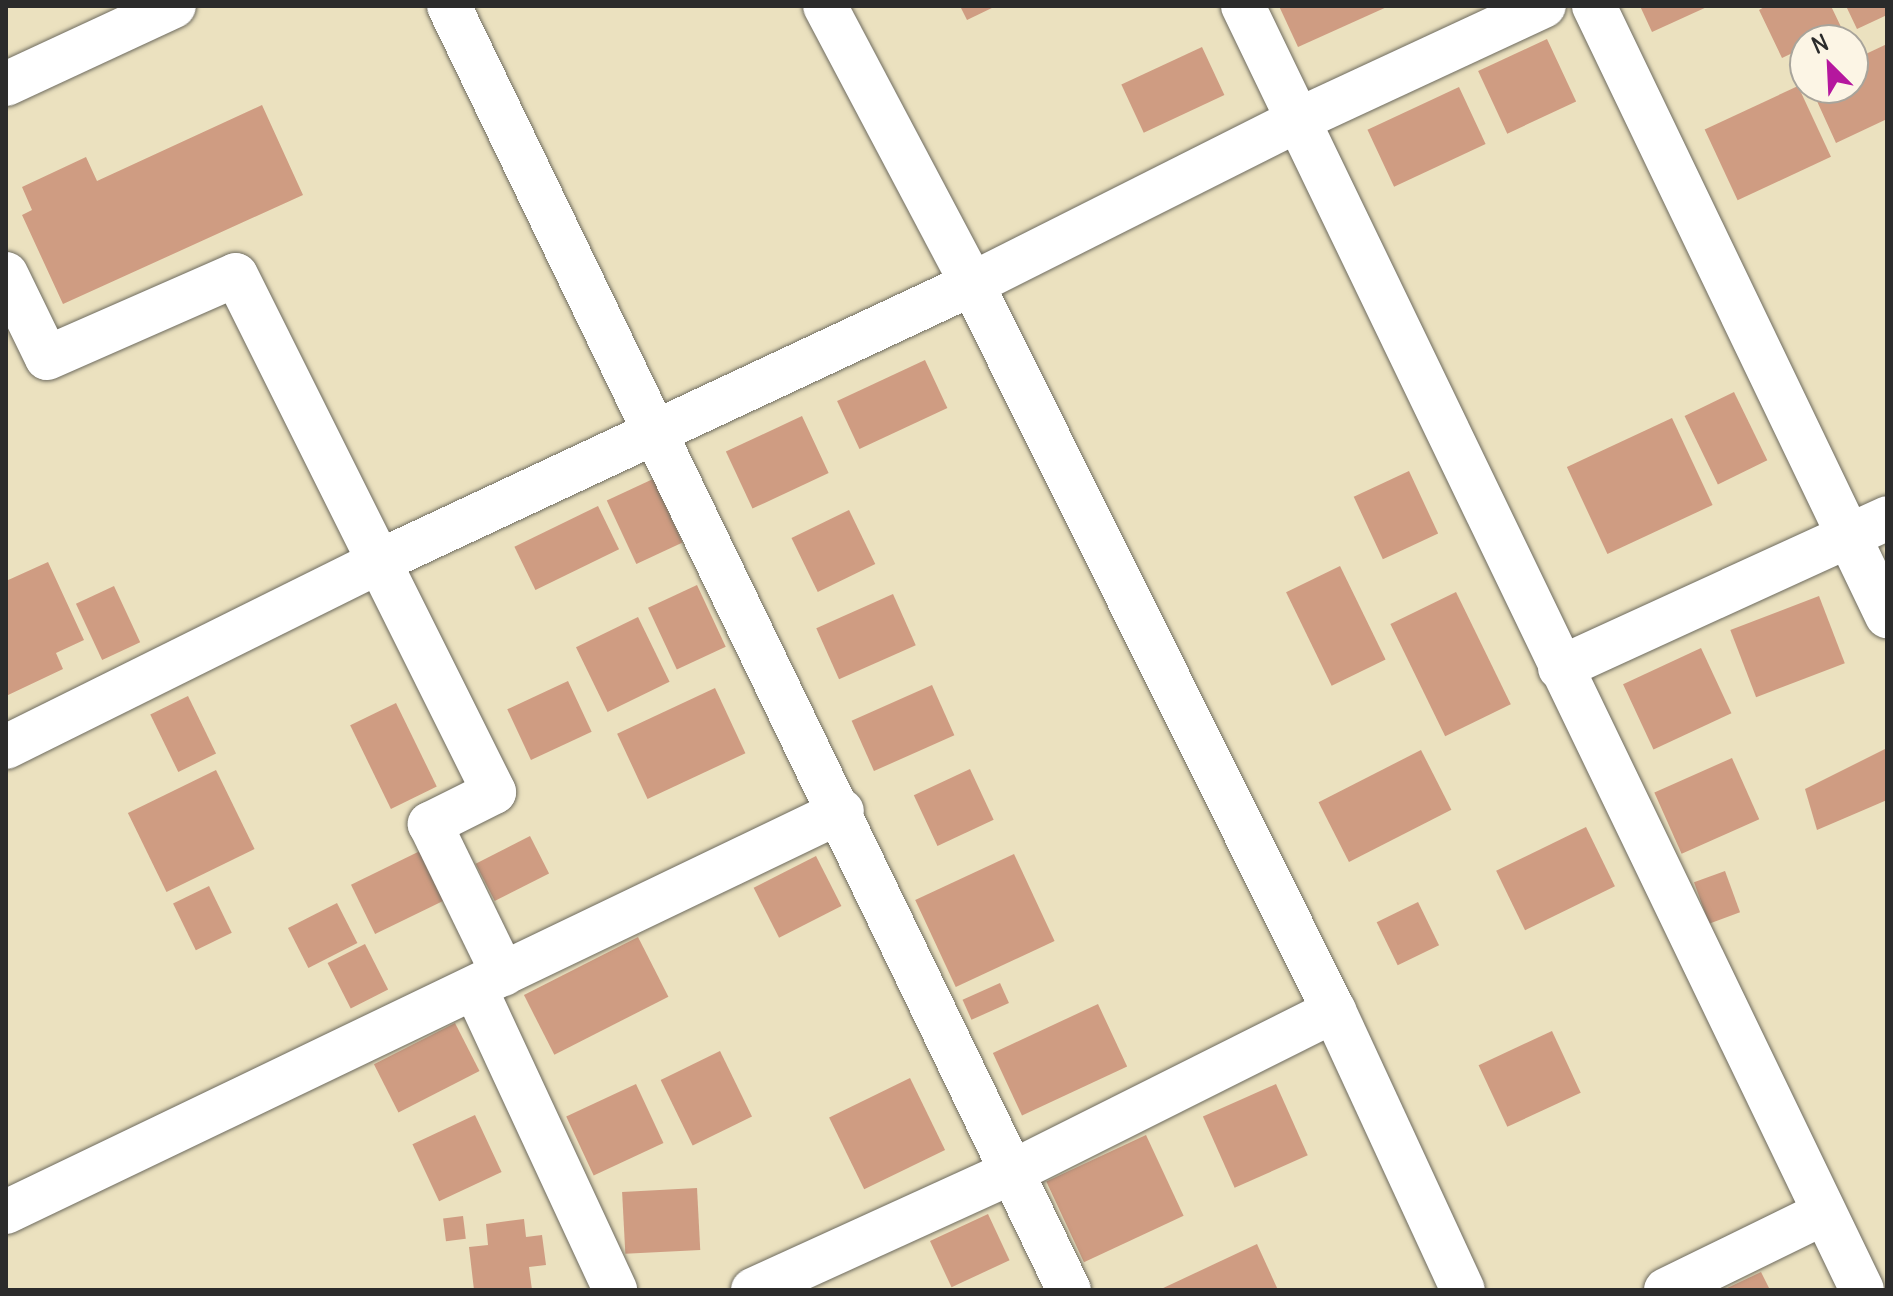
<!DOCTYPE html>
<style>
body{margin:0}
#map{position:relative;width:1893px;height:1296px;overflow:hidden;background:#ebe1bf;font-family:Delius,sans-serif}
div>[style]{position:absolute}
.building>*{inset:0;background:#cf9c82;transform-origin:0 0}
.roads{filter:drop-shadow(0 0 2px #6e6b5f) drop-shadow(0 0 2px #6e6b5f)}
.minor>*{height:44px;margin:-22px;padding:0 22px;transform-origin:22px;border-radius:22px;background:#fff}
.tertiary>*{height:44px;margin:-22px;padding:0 22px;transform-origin:22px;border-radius:22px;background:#fff}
span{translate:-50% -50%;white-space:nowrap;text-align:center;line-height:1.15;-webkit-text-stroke:7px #fcf5e5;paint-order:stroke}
.frame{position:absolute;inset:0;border:8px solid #2b2b2b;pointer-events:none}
.north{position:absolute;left:1789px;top:24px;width:80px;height:80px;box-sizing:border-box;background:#fcf5e5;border:2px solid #a8a49b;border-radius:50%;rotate:336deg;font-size:22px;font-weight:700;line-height:32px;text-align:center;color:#2b2b2b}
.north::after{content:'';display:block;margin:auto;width:28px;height:36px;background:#b5179e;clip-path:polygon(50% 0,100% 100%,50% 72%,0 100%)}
</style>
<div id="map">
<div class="building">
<div style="clip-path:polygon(960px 6px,996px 6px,967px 20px)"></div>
<div style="clip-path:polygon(1279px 6px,1389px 6px,1298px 47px)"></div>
<div style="clip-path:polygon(1640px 6px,1709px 6px,1652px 32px)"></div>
<div style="clip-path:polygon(1766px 6px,1831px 6px,1842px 29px,1805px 40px,1805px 47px,1782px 58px,1759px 10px)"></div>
<div style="clip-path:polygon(1846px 6px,1887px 6px,1887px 15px,1857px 29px)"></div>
<div style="left:1547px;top:39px;width:69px;height:76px;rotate:65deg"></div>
<div style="clip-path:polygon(1887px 44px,1887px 119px,1836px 143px,1811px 88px,1853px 88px,1853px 60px)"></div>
<div style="left:1202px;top:47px;width:53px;height:89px;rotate:65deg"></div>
<div style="left:1798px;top:86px;width:78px;height:103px;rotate:65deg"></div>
<div style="left:1459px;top:87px;width:63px;height:101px;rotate:65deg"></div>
<div style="clip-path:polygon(262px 105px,303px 195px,63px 304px,22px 215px,32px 210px,22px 187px,86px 157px,97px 181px)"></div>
<div style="left:925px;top:360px;width:53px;height:97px;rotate:65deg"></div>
<div style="left:1734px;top:392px;width:76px;height:55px;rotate:64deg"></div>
<div style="left:802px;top:416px;width:63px;height:84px;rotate:65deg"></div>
<div style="left:1672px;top:418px;width:96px;height:116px;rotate:65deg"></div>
<div style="left:1409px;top:471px;width:69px;height:61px;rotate:65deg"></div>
<div style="left:653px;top:479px;width:70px;height:51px;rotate:65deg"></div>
<div style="left:598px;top:506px;width:48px;height:93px;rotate:64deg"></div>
<div style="left:849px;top:510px;width:60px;height:64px;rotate:64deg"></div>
<div style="clip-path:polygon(48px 562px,84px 640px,56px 653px,63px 669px,6px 696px,6px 581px)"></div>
<div style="left:1340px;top:566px;width:104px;height:60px;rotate:64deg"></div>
<div style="left:697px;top:585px;width:68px;height:54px;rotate:65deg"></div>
<div style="left:114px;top:586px;width:62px;height:42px;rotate:65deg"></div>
<div style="left:1456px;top:592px;width:125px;height:73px;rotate:64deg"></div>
<div style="left:893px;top:594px;width:56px;height:84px;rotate:66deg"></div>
<div style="left:1819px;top:596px;width:72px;height:95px;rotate:69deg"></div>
<div style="left:638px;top:617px;width:72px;height:69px;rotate:64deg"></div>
<div style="left:1701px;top:648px;width:72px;height:86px;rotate:65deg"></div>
<div style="left:568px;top:681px;width:56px;height:67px;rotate:65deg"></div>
<div style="left:932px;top:685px;width:55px;height:88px;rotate:66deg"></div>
<div style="left:715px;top:688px;width:72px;height:108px;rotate:65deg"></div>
<div style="left:188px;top:696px;width:64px;height:42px;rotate:64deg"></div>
<div style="left:396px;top:703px;width:93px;height:51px;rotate:64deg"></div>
<div style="clip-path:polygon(1887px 748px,1887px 800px,1817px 830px,1805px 789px)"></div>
<div style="left:1421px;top:750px;width:67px;height:115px;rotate:63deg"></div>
<div style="left:1732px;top:758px;width:67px;height:85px;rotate:66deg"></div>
<div style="left:970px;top:769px;width:56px;height:62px;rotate:65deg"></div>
<div style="left:216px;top:770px;width:88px;height:98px;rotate:64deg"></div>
<div style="left:1586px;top:827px;width:66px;height:100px;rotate:64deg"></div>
<div style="left:530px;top:836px;width:42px;height:61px;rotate:63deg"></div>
<div style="left:422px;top:850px;width:55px;height:79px;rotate:64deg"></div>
<div style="left:1014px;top:854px;width:96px;height:109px;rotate:65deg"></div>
<div style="left:816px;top:856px;width:56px;height:70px;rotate:63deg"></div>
<div style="left:1725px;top:871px;width:44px;height:33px;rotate:70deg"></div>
<div style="left:209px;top:886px;width:52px;height:40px;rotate:64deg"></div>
<div style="left:1418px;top:902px;width:48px;height:46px;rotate:64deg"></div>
<div style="left:337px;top:903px;width:45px;height:55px;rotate:63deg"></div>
<div style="left:638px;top:937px;width:67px;height:128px;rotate:63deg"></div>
<div style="left:365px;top:944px;width:51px;height:42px;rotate:63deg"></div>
<div style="left:1000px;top:983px;width:22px;height:41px;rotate:66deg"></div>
<div style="left:1098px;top:1004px;width:69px;height:116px;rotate:65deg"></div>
<div style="left:455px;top:1023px;width:54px;height:91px;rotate:63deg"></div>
<div style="left:1552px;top:1031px;width:68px;height:81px;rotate:65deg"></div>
<div style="left:720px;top:1051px;width:73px;height:66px;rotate:64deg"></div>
<div style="left:910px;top:1078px;width:80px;height:90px;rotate:64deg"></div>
<div style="left:636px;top:1084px;width:65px;height:77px;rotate:65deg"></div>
<div style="left:1276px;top:1084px;width:78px;height:80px;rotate:66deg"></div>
<div style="left:475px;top:1115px;width:63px;height:69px;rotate:65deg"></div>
<div style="left:1146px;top:1135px;width:89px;height:110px;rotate:65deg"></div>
<div style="left:697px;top:1188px;width:62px;height:75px;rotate:87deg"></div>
<div style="left:988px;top:1214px;width:51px;height:64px;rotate:65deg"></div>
<div style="left:463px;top:1216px;width:23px;height:20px;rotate:83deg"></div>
<div style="clip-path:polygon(524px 1219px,526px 1237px,542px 1235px,546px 1265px,529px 1267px,532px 1290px,474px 1290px,469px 1247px,488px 1245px,486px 1224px)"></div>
<div style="clip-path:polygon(1257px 1244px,1278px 1290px,1159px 1290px)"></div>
<div style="clip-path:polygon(1761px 1272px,1770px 1290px,1723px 1290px)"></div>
</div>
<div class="roads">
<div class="minor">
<div style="left:449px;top:6px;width:1426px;rotate:64.23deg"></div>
<div style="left:1243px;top:6px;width:1425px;rotate:64.26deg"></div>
<div style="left:1594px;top:6px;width:677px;rotate:64.34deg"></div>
<div style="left:6px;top:84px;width:185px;rotate:-24.9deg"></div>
<div style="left:6px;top:274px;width:93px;rotate:64deg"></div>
<div style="left:47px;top:358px;width:206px;rotate:-23.7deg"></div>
<div style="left:236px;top:275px;width:578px;rotate:63.48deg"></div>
<div style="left:494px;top:792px;width:72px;rotate:153.4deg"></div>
<div style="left:430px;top:824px;width:167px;rotate:64deg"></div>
<div style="left:1560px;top:668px;width:360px;rotate:-24.6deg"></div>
<div style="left:6px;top:747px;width:418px;rotate:-26.4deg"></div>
<div style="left:380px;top:561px;width:654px;rotate:-25.08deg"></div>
<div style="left:972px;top:284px;width:365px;rotate:-26.7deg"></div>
<div style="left:1298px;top:120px;width:271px;rotate:-24.9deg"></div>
<div style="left:475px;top:988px;width:333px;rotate:65.1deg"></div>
<div style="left:6px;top:1212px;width:927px;rotate:-25.63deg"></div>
<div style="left:753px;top:1290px;width:287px;rotate:-24.5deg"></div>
<div style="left:1014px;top:1171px;width:358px;rotate:-26.6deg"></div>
<div style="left:1666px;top:1290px;width:176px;rotate:-26deg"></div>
</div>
<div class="tertiary">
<div style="left:825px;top:6px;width:314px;rotate:62.1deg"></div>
<div style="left:972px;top:284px;width:812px;rotate:63.53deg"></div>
<div style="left:1334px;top:1011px;width:307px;rotate:65.2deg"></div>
</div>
</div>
<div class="frame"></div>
<div class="north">N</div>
</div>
